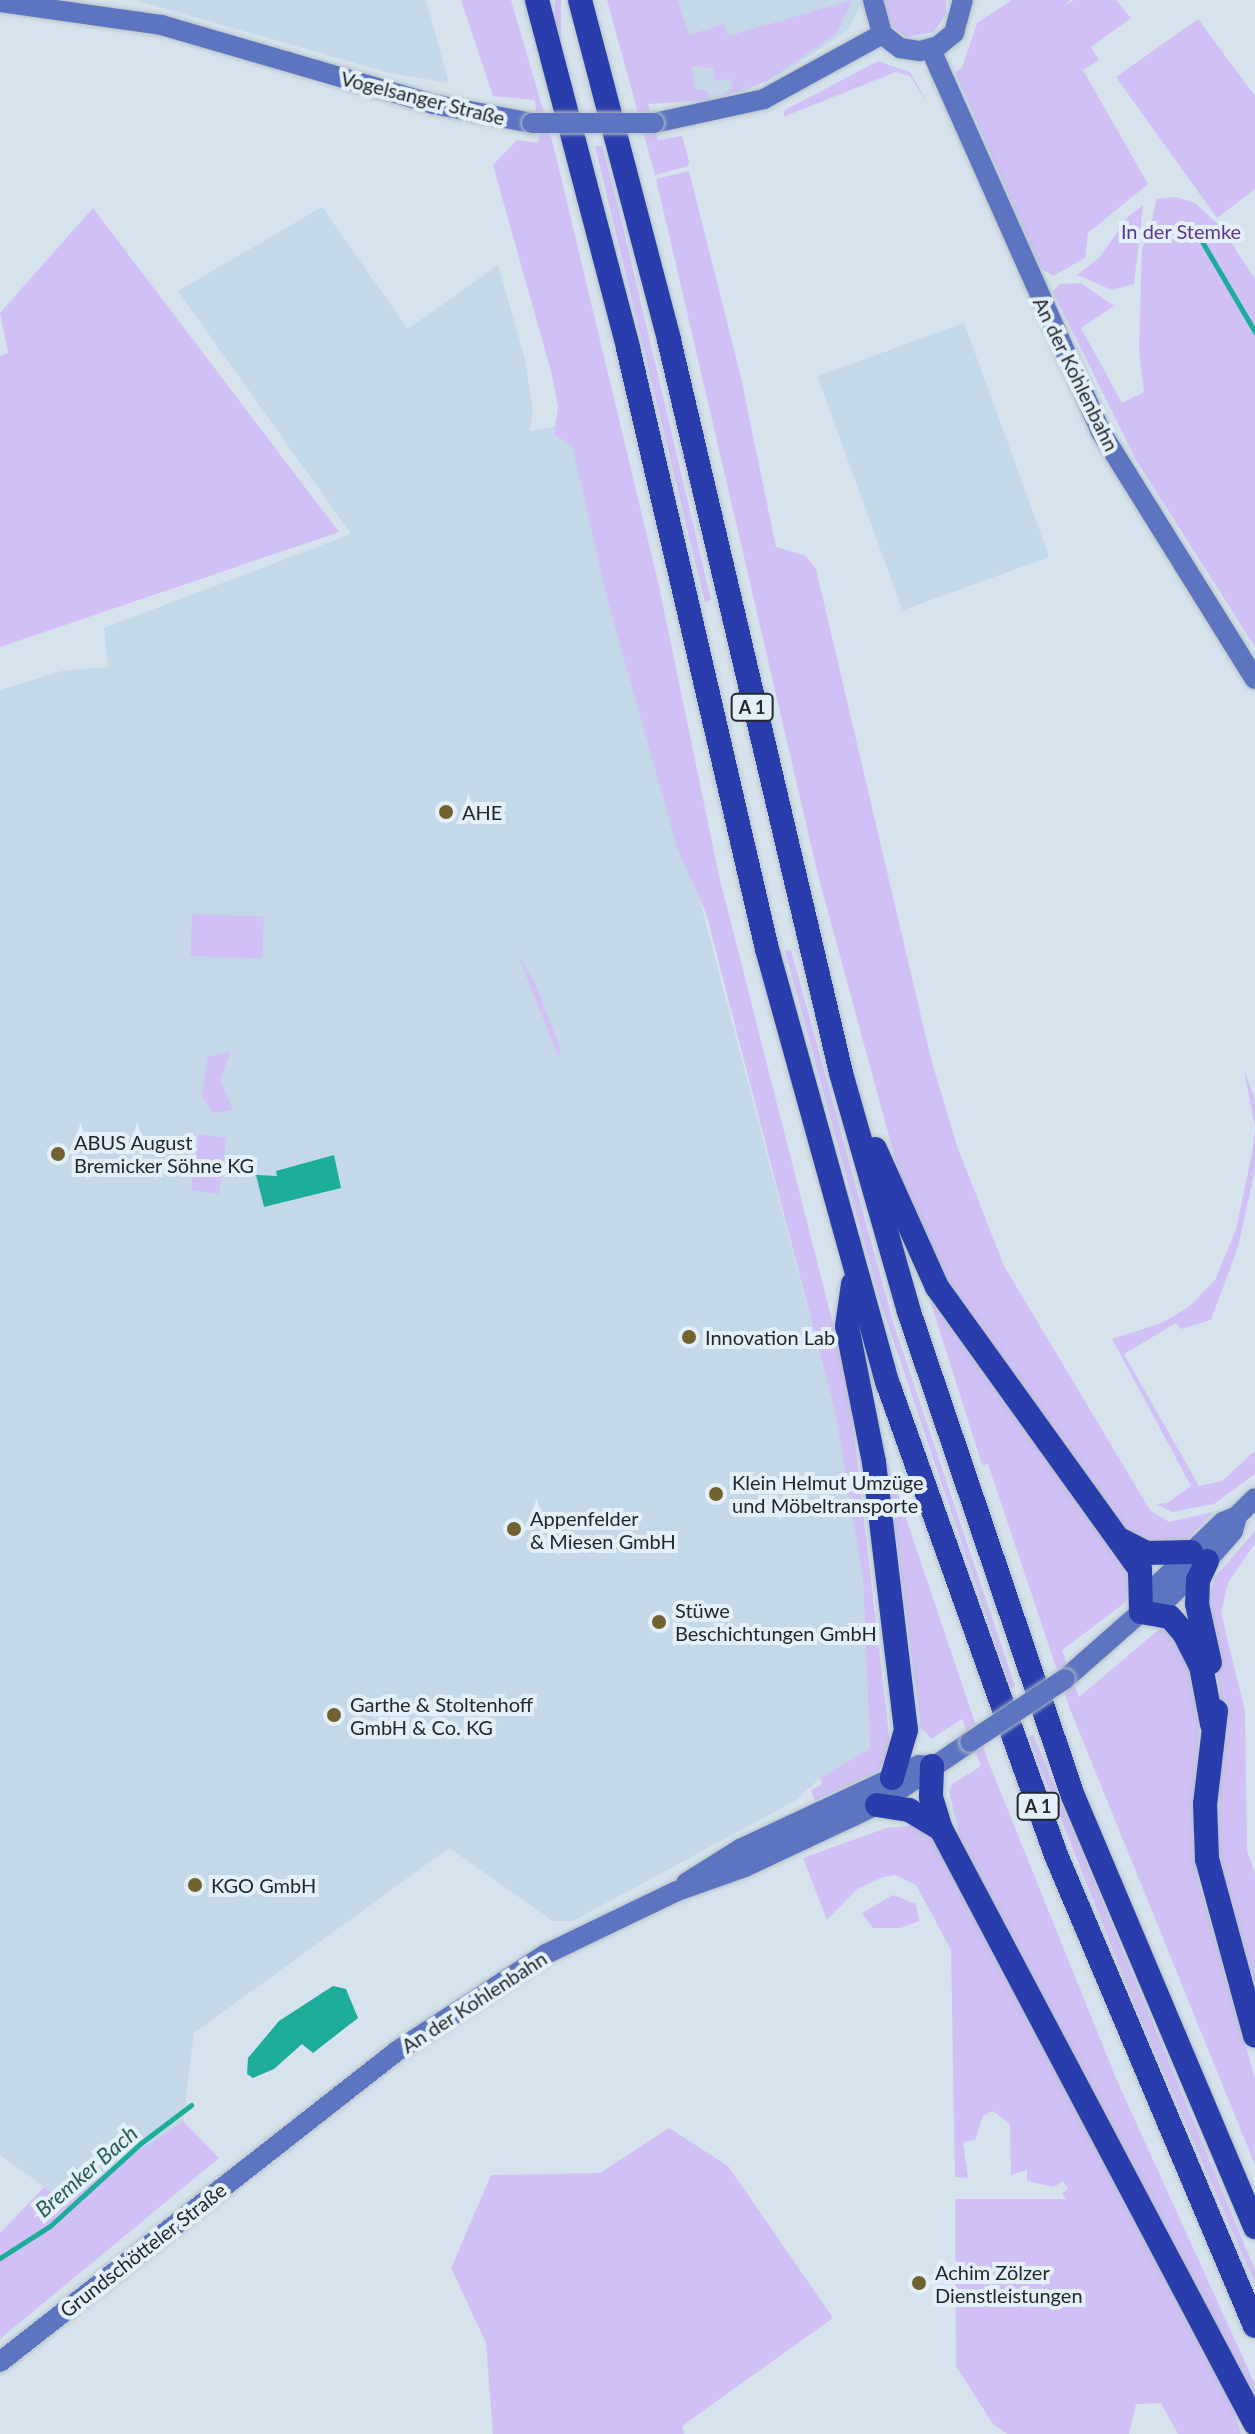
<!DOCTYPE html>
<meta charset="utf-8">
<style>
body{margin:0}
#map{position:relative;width:1255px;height:2434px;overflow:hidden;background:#d6e3ec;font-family:Lato,sans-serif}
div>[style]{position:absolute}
.built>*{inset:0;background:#c5d8e7;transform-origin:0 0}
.green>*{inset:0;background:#d0c0f6;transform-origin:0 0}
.water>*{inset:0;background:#1ead9a}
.stream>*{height:5px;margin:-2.5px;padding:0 2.5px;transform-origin:2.5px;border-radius:2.5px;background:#1ead9a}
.roads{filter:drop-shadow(0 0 2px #b6c1c9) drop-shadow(0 0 2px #b6c1c9)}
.secondary>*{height:20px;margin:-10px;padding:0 10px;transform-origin:10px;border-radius:10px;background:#5d75c0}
.highway>*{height:24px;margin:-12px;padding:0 12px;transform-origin:12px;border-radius:12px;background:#293eac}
.bridges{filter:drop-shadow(0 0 2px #b6c1c9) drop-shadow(0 0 2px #b6c1c9)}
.secondary-bridge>*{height:20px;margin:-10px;padding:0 10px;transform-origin:10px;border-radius:10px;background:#5d75c0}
.dots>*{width:22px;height:22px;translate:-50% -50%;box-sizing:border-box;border:4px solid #e3f0fa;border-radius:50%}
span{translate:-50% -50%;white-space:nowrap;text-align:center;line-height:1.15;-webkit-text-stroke:8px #e3f0fa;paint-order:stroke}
.shield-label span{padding:2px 6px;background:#e3f0fa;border:2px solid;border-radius:6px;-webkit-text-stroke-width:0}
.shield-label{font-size:18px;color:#24282c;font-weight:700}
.street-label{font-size:20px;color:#24282c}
.park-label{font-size:20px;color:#5b3693}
.poi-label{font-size:20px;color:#24282c}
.left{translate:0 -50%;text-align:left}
.water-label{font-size:22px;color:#2a5e55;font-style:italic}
</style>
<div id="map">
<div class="built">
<div style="clip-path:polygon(135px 0,426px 0,449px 83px,390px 73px)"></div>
<div style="clip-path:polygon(675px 0,863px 0,848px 30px,788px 70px,747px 90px,696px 103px)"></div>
<div style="clip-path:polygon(322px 207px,408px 329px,498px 265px,525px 359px,533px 413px,529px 431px,574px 423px,836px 1416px,863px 1579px,870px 1750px,820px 1778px,795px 1801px,573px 1921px,553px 1921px,449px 1848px,194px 2033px,183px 2121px,64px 2201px,0 2155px,0 690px,62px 671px,108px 667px,104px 628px,351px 534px,178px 291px)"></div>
<div style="left:964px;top:323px;width:249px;height:156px;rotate:70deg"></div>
</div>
<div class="green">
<div style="clip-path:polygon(461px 0,511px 0,553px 144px,659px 586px,719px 876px,848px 1383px,891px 1752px,877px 1772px,815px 1801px,811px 1790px,822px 1785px,820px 1778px,870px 1749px,863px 1579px,836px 1416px,706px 913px,677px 848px,607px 598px,572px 445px,554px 435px,558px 407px,552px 375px,493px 165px,517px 140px,539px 143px,535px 100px,493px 96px)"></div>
<div style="left:555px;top:0;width:6px;height:113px"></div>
<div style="clip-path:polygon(607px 0,678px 0,689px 35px,724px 24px,728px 36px,852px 0,837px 33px,767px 81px,718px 98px,732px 88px,731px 79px,715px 81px,713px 68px,692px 66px,695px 89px,708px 91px,710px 100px,648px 104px,658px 140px,682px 136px,689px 161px,688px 166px,655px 175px)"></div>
<div style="clip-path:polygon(884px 0,946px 0,946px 14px,934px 32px,906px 37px,888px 23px)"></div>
<div style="clip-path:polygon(1012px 0,1070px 0,1066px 5px,1074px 0,1116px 0,1131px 18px,1091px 47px,1099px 60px,1083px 70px,1148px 184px,1088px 233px,1085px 258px,1053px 276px,1040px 268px,955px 72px,962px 68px,977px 23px)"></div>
<div style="clip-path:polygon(1198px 19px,1255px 96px,1255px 189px,1217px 218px,1116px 77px)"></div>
<div style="clip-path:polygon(878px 61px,910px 72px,929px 106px,910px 76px,896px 72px,783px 117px,785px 110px)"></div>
<div style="clip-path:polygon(595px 146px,602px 146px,622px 223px,711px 600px,705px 603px)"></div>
<div style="clip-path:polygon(689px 171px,741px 378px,776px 547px,806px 556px,816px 569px,931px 1059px,957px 1146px,1004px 1266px,1150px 1510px,1169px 1522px,1213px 1512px,1186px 1541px,1155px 1545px,1126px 1532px,952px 1296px,902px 1184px,818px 875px,656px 179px)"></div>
<div style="clip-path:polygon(1176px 197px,1195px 203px,1221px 227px,1255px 279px,1255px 647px,1136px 460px,1053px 292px,1059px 284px,1081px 283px,1114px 306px,1081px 328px,1122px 403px,1144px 392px,1139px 351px,1142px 248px,1149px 237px,1156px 199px)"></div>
<div style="clip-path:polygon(1143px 205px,1134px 284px,1112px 290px,1077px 275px,1099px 258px,1128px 217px)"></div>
<div style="clip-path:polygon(93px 208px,339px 532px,0 647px,0 356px,8px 353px,0 313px)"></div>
<div style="left:192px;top:914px;width:72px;height:42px;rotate:2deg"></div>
<div style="clip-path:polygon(791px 950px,894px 1325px,1015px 1686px,1011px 1689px,881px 1304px,785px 951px)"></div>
<div style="clip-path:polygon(517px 953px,535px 983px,560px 1047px,559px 1058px)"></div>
<div style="clip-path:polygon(231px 1051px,220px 1080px,233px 1110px,213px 1113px,202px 1096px,207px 1057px)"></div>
<div style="clip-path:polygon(1244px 1070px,1255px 1100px,1255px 1170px,1238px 1247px,1211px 1320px,1181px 1329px,1176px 1323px,1124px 1354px,1199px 1486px,1222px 1481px,1255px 1451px,1255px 1474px,1214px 1504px,1172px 1512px,1157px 1504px,1167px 1503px,1191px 1486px,1112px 1339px,1164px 1322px,1190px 1306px,1215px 1280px,1236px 1230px,1253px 1148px,1255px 1127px)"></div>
<div style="left:199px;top:1134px;width:28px;height:57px;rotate:8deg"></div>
<div style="clip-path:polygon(930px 1300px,1130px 1571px,1126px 1602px,1062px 1650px,1079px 1697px,1163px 1626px,1185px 1647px,1201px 1702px,1194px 1805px,1198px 1880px,1255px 2078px,1255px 2165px,1070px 1709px,988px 1464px,982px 1465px)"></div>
<div style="clip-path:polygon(886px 1459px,988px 1761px,1118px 2083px,1255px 2384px,1255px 2402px,960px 1838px,949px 1791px,952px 1784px,981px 1766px,962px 1719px,931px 1739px,921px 1728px)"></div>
<div style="clip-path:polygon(1255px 1531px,1255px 1543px,1228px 1583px,1221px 1613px,1245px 1711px,1247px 1851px,1255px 1874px,1255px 1998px,1221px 1879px,1216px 1823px,1223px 1715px,1207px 1600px,1216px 1576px)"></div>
<div style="clip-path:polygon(1033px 1734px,1255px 2270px,1255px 2284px,1138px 2013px,1037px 1759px,1029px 1737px)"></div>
<div style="clip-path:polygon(910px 1820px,931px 1831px,1230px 2397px,1241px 2434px,1178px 2434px,1161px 2403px,1136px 2404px,1129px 2434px,1007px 2434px,993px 2424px,956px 2366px,955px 2199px,1066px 2199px,1062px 2193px,1068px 2189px,1063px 2181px,1054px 2187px,1027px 2181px,1027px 2170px,1011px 2175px,1010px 2124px,993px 2111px,983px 2116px,975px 2140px,963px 2142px,968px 2178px,955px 2177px,951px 1950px,916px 1885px,895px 1875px,883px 1877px,857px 1889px,827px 1920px,803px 1858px,886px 1828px,907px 1826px)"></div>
<div style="clip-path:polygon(893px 1895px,916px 1904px,919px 1921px,900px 1928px,873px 1928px,862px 1913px)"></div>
<div style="clip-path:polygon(183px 2121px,219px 2158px,0 2339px,0 2233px,44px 2187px,64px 2201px)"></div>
<div style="clip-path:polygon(669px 2128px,728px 2166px,833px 2318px,682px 2426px,684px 2434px,493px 2434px,486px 2343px,451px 2268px,491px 2175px,600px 2173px)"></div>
</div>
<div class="water">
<div style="clip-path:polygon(334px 1155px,341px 1188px,264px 1207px,256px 1175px,277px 1176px,276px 1171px)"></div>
<div style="clip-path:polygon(333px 1986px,346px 1989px,358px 2018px,313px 2053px,302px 2044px,274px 2069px,253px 2078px,247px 2074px,248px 2058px,279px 2021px)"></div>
</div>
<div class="stream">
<div style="left:1197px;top:233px;width:115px;rotate:59.6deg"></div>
<div style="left:0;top:2258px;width:59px;rotate:-32.6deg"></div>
<div style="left:50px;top:2226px;width:123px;rotate:-42.4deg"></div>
<div style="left:141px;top:2143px;width:63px;rotate:-37.2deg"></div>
</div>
<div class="roads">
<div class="secondary">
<div style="left:873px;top:0;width:35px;rotate:75deg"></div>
<div style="left:882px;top:34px;width:23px;rotate:38deg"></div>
<div style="left:900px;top:48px;width:20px;rotate:9deg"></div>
<div style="left:920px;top:51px;width:19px;rotate:-16deg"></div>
<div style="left:938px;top:46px;width:21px;rotate:-39deg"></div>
<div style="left:954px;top:33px;width:34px;rotate:-75deg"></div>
<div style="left:0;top:2px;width:163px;rotate:8.1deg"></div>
<div style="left:161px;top:25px;width:283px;rotate:16.2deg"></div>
<div style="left:433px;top:104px;width:101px;rotate:10.9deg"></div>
<div style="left:931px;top:50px;width:418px;rotate:66deg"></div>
<div style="left:1101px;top:432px;width:291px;rotate:58.1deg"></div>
<div style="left:654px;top:123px;width:113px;rotate:-12.3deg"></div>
<div style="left:764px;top:99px;width:135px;rotate:-28.8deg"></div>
<div style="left:1141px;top:1612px;width:19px;rotate:-16deg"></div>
<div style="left:1159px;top:1607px;width:66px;rotate:-43.8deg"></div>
<div style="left:1207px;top:1561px;width:40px;rotate:-49deg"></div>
<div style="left:1233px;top:1531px;width:16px;rotate:-75deg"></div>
<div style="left:1065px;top:1679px;width:101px;rotate:-41.4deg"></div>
<div style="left:1141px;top:1612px;width:23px;rotate:-65deg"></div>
<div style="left:1151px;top:1591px;width:100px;rotate:-43.8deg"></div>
<div style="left:1223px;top:1522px;width:15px;rotate:-23deg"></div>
<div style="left:1237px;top:1516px;width:25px;rotate:-45deg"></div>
<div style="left:686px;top:1883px;width:64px;rotate:-32.2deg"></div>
<div style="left:740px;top:1849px;width:198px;rotate:-25.1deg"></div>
<div style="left:919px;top:1765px;width:13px;rotate:4deg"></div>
<div style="left:0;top:2362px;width:504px;rotate:-38.07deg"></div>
<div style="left:397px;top:2051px;width:178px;rotate:-33.1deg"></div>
<div style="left:546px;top:1954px;width:145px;rotate:-25.7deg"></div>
<div style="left:677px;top:1891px;width:72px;rotate:-19.4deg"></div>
<div style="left:745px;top:1867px;width:146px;rotate:-25.2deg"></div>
<div style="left:877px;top:1805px;width:112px;rotate:-34.1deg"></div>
</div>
<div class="highway">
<div style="left:537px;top:0;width:360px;rotate:75.3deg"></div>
<div style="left:628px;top:348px;width:617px;rotate:76.98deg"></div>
<div style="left:767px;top:949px;width:452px;rotate:74.5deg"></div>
<div style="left:888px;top:1384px;width:500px;rotate:70.37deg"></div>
<div style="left:1056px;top:1855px;width:511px;rotate:67.1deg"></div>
<div style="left:580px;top:0;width:351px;rotate:75.3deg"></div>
<div style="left:669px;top:340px;width:753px;rotate:76.79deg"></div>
<div style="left:841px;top:1073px;width:248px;rotate:74.1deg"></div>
<div style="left:909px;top:1312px;width:511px;rotate:71.28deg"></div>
<div style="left:1073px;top:1796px;width:468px;rotate:67.1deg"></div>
<div style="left:875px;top:1149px;width:151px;rotate:65.8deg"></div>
<div style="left:937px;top:1287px;width:348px;rotate:54.3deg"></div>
<div style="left:1140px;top:1570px;width:42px;rotate:88.6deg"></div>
<div style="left:1141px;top:1612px;width:29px;rotate:10deg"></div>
<div style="left:1170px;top:1617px;width:21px;rotate:49deg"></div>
<div style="left:1184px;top:1633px;width:37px;rotate:63deg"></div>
<div style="left:1201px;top:1666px;width:59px;rotate:79.3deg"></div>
<div style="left:853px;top:1284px;width:42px;rotate:98.1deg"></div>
<div style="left:847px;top:1326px;width:139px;rotate:78.8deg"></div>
<div style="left:874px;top:1462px;width:270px;rotate:83.2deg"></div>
<div style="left:906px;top:1730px;width:50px;rotate:106.3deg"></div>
<div style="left:1121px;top:1540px;width:28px;rotate:27deg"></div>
<div style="left:1146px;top:1553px;width:45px;rotate:-1.3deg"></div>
<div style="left:1207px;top:1561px;width:21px;rotate:115deg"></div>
<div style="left:1198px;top:1580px;width:24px;rotate:92deg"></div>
<div style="left:1197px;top:1604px;width:60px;rotate:77.6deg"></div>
<div style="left:1216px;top:1711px;width:94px;rotate:96.7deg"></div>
<div style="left:1205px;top:1804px;width:55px;rotate:87.9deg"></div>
<div style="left:1207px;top:1859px;width:183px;rotate:74.8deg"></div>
<div style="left:932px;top:1766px;width:31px;rotate:92deg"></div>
<div style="left:931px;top:1797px;width:34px;rotate:73deg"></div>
<div style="left:941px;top:1829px;width:672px;rotate:62.14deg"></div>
<div style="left:877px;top:1805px;width:32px;rotate:9deg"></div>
<div style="left:909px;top:1810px;width:37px;rotate:31deg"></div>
</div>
</div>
<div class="bridges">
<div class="secondary-bridge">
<div style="left:532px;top:123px;width:122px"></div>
<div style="left:970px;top:1742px;width:114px;rotate:-33.6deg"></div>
</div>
</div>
<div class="dots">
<div style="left:446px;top:812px;background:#71622f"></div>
<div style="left:58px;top:1154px;background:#71622f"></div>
<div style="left:689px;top:1337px;background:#71622f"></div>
<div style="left:716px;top:1494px;background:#71622f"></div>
<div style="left:514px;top:1529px;background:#71622f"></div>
<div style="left:659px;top:1622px;background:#71622f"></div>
<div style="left:334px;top:1715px;background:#71622f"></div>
<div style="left:195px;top:1885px;background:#71622f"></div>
<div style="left:919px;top:2283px;background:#71622f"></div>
</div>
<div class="shield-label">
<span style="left:752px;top:707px">A 1</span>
<span style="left:1038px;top:1806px">A 1</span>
</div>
<div class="street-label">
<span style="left:423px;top:98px;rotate:14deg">Vogelsanger Straße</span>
<span style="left:1076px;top:374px;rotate:64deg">An der Kohlenbahn</span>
<span style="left:474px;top:2002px;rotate:-33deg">An der Kohlenbahn</span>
<span style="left:143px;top:2250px;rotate:-38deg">Grundschötteler Straße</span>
</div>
<div class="park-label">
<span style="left:1181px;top:231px">In der Stemke</span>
</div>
<div class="poi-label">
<span class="left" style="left:462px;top:812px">AHE</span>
<span class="left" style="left:74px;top:1154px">ABUS August<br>Bremicker Söhne KG</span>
<span class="left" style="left:705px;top:1337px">Innovation Lab</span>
<span class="left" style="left:732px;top:1494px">Klein Helmut Umzüge<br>und Möbeltransporte</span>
<span class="left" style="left:530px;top:1530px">Appenfelder<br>&amp; Miesen GmbH</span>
<span class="left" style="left:675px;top:1622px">Stüwe<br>Beschichtungen GmbH</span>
<span class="left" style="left:350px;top:1716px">Garthe &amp; Stoltenhoff<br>GmbH &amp; Co. KG</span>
<span class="left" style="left:211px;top:1885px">KGO GmbH</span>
<span class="left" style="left:935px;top:2284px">Achim Zölzer<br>Dienstleistungen</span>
</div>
<div class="water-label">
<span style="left:86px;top:2171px;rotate:-41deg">Bremker Bach</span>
</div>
</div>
